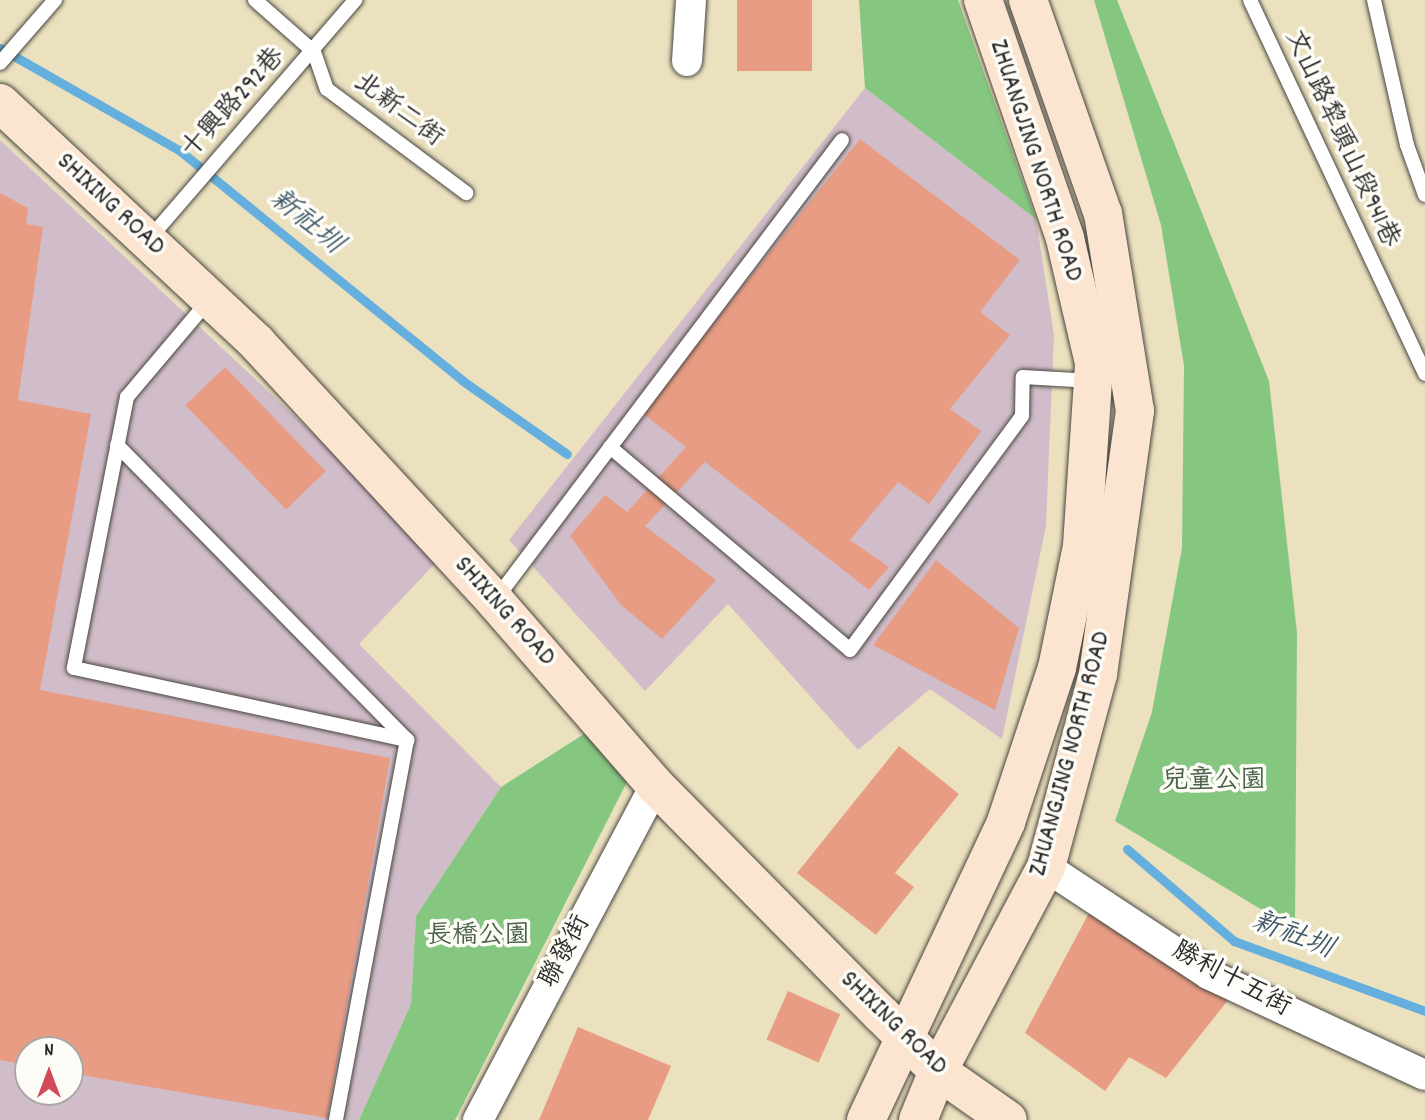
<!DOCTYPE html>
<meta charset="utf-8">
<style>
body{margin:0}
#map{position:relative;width:1425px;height:1120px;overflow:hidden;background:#ebe1bf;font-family:Dekko,"LXGW WenKai TC",sans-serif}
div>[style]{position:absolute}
.industrial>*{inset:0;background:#d1bdc9}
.green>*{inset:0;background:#85c780}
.stream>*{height:9px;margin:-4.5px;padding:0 4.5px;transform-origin:4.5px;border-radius:4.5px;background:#64afdd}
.building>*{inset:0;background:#e89c84;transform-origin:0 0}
.roads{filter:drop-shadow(0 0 2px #484641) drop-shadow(0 0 2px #484641)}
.lane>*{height:14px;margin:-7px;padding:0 7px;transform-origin:7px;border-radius:7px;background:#fff}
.street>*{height:30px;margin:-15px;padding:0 15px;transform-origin:15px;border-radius:15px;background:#fff}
.secondary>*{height:38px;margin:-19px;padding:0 19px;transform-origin:19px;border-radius:19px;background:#fce5d0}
span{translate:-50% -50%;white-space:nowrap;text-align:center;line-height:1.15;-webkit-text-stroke:7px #fdfcf7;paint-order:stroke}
.street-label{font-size:26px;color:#2b2b2b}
.park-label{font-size:26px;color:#4a6249}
.water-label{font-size:28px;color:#3f5969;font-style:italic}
.north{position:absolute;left:14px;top:1036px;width:70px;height:70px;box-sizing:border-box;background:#fdfcf7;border:2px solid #a9a8a5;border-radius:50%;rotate:0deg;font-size:19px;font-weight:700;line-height:28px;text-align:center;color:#2b2b2b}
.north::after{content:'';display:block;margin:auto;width:24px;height:32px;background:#d1495b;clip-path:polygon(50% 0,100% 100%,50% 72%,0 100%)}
</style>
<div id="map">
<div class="industrial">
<div style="clip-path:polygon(865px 88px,1036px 219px,1054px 335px,1046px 526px,1002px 739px,930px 689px,858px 750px,728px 604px,645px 691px,509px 540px)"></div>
<div style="clip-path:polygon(evenodd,0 140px,443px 555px,359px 644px,501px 787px,416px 916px,411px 1004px,359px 1120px,0 1120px,0 140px,28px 1050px,70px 1050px,70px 1092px,28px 1092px,28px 1050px)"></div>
</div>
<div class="green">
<div style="clip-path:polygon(859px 0,958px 0,1036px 219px,865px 88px)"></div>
<div style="clip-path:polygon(1094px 0,1117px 0,1269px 381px,1297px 633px,1295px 930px,1115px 821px,1152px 712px,1182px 548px,1184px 366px,1161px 225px)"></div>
<div style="clip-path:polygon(584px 734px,629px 778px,455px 1120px,359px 1120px,411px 1004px,416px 916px,501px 787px)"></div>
</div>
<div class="stream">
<div style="left:0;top:48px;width:206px;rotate:29.7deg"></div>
<div style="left:179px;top:150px;width:366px;rotate:39.1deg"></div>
<div style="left:463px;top:381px;width:127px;rotate:35.1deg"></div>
<div style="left:1127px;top:849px;width:141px;rotate:40.7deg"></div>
<div style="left:1234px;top:941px;width:203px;rotate:20.1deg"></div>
</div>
<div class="building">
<div style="left:737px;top:0;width:75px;height:71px"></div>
<div style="clip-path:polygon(860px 139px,1020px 260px,980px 312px,1010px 335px,950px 409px,981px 431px,929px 504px,898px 482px,850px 540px,889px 567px,869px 590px,705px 462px,645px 526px,716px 580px,662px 639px,621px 605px,570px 536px,605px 495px,627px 512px,686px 447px,642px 413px)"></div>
<div style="clip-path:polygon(0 193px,28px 208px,26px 224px,43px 227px,18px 400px,91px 414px,40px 690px,390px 758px,327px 1118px,70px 1073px,70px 1050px,28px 1050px,28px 1065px,0 1060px)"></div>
<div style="left:225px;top:367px;width:145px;height:55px;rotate:46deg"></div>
<div style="clip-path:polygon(936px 560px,1019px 628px,995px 710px,873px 645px)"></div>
<div style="clip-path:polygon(899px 746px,959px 794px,895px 873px,914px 887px,876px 935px,797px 873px)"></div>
<div style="clip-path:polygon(1089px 913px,1229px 999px,1166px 1078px,1129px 1057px,1105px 1091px,1025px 1033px)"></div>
<div style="left:788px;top:991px;width:57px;height:53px;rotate:24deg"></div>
<div style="clip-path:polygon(578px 1027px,671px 1066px,648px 1120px,539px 1120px)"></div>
</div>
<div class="roads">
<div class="lane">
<div style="left:255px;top:0;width:79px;rotate:41.4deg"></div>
<div style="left:314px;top:52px;width:39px;rotate:71deg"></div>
<div style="left:327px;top:89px;width:174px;rotate:36.8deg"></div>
<div style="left:1250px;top:0;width:413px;rotate:64.9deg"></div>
<div style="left:1374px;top:0;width:149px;rotate:77.2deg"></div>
<div style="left:1407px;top:145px;width:53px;rotate:70.2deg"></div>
<div style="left:0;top:63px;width:84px;rotate:-48.9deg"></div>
<div style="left:149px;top:239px;width:316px;rotate:-49.2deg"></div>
<div style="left:209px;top:300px;width:127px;rotate:130.2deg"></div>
<div style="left:127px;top:397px;width:276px;rotate:101.1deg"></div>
<div style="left:74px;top:668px;width:341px;rotate:12.2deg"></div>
<div style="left:407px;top:740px;width:387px;rotate:100.6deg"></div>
<div style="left:117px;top:445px;width:414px;rotate:45.5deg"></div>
<div style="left:610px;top:447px;width:314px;rotate:40.2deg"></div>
<div style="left:850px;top:650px;width:290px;rotate:-53.7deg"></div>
<div style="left:1022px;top:416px;width:39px;rotate:-89deg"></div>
<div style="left:1023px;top:377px;width:69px;rotate:3.3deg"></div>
<div style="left:495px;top:600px;width:576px;rotate:-52.97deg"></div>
</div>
<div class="street">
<div style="left:687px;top:61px;width:61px;rotate:-86.2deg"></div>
<div style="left:1046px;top:867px;width:194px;rotate:33.4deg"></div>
<div style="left:1208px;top:974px;width:239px;rotate:25deg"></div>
<div style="left:478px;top:1120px;width:379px;rotate:-62.1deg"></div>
</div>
<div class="secondary">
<div style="left:0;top:103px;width:352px;rotate:43deg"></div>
<div style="left:257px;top:343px;width:351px;rotate:47.3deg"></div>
<div style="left:495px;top:601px;width:244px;rotate:49deg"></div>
<div style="left:655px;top:785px;width:322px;rotate:45.4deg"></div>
<div style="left:881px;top:1014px;width:81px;rotate:45deg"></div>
<div style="left:938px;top:1071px;width:85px;rotate:35deg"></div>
<div style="left:866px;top:1120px;width:329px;rotate:-64.8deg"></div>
<div style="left:1006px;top:822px;width:162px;rotate:-71.7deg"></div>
<div style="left:1057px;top:668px;width:125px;rotate:-78.4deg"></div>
<div style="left:1082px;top:546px;width:183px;rotate:-86.2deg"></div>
<div style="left:1094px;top:363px;width:128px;rotate:-103.1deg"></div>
<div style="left:1065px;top:238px;width:252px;rotate:-109deg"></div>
<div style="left:918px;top:1120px;width:53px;rotate:-67.8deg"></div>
<div style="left:938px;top:1071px;width:231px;rotate:-62.1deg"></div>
<div style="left:1046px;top:867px;width:200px;rotate:-74.9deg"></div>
<div style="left:1098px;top:674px;width:266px;rotate:-82deg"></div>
<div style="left:1135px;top:411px;width:200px;rotate:-99.2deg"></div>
<div style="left:1103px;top:214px;width:227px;rotate:-109.3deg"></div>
</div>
</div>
<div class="street-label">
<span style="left:234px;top:104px;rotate:-48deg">十興路292巷</span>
<span style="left:398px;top:111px;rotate:37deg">北新二街</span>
<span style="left:1341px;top:139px;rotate:65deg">文山路犂頭山段941巷</span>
<span style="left:1035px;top:161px;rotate:72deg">ZHUANGJING NORTH ROAD</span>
<span style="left:110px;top:205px;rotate:43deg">SHIXING ROAD</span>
<span style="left:504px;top:612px;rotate:48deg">SHIXING ROAD</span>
<span style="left:1071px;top:754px;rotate:-75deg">ZHUANGJING NORTH ROAD</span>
<span style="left:566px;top:952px;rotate:-62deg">聯發街</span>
<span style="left:1231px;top:980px;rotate:28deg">勝利十五街</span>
<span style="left:893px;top:1024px;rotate:44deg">SHIXING ROAD</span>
</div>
<div class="park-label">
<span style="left:1214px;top:782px">兒童公園</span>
<span style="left:478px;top:937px">長橋公園</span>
</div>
<div class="water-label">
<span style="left:305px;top:223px;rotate:39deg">新社圳</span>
<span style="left:1292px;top:937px;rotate:21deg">新社圳</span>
</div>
<div class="north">N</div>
</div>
